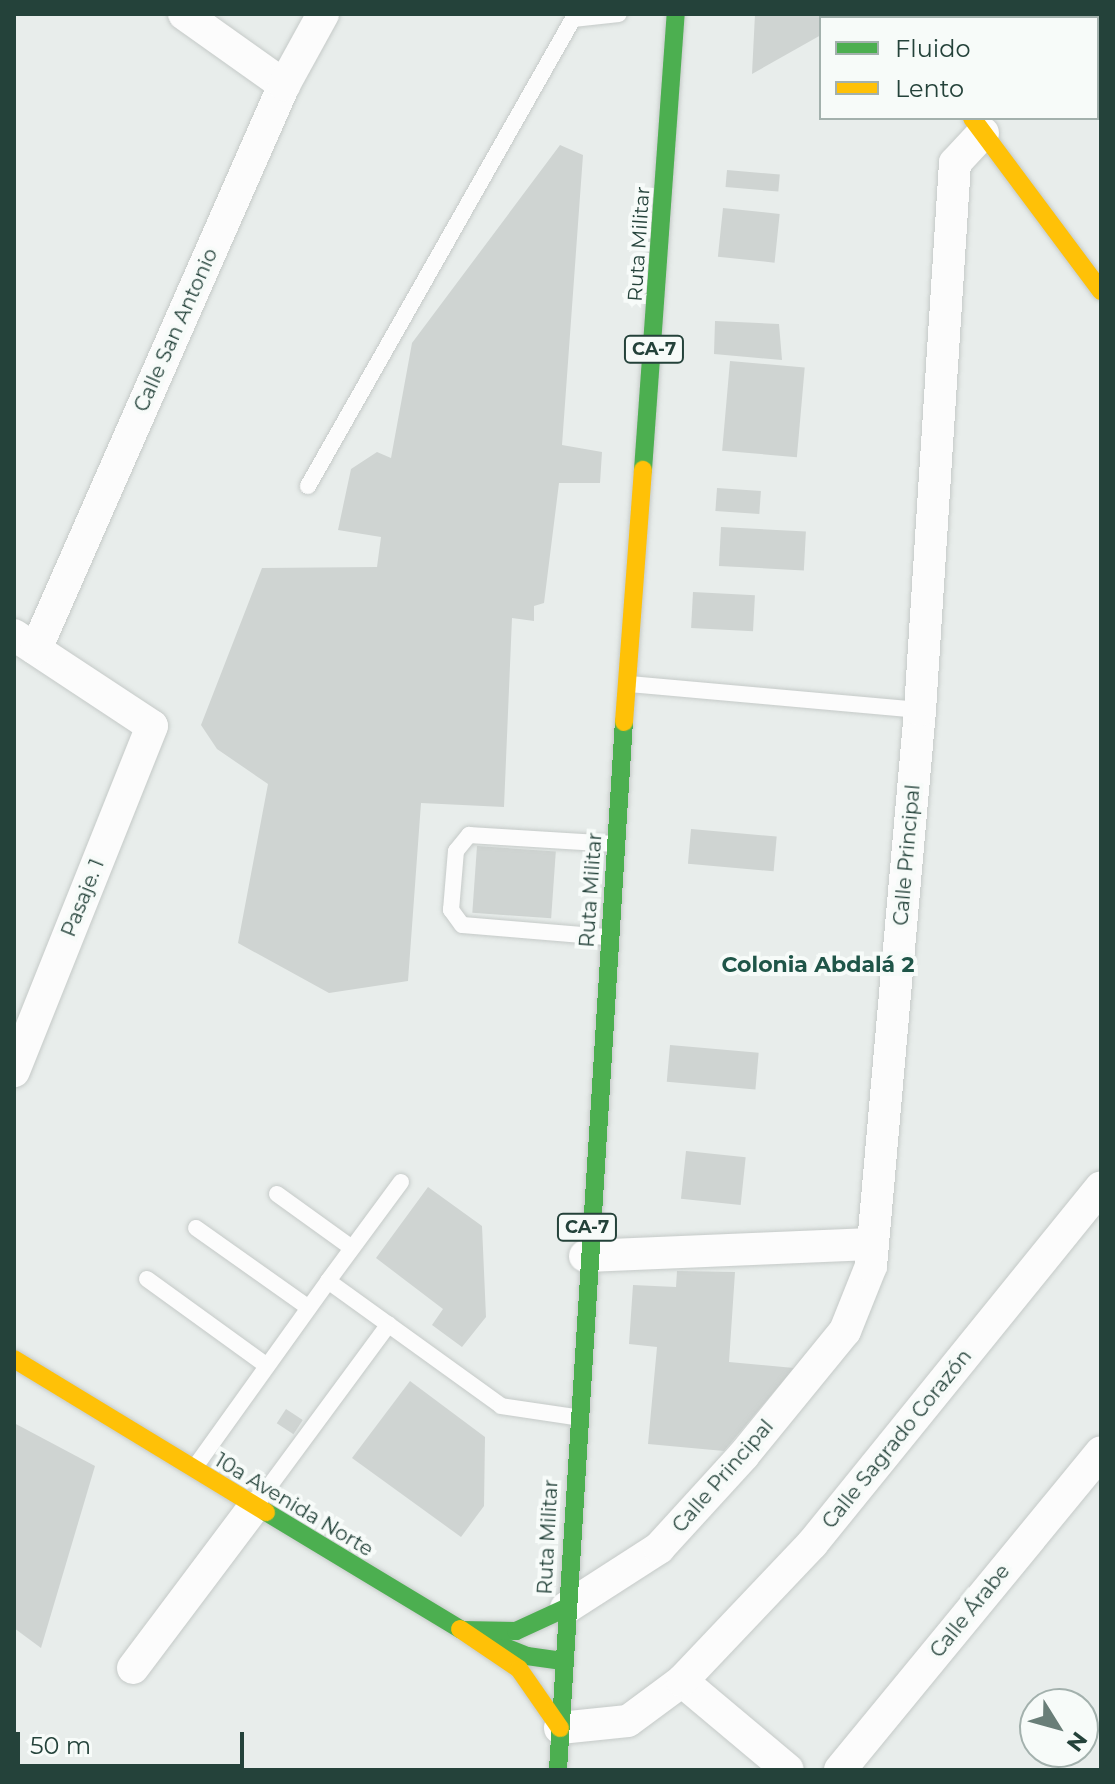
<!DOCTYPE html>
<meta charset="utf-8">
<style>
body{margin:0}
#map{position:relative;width:1115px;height:1784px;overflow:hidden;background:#e8edeb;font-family:Montserrat,sans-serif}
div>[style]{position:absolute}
.building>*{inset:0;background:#cfd4d2;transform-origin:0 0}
.roads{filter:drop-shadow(0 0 2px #c5cac8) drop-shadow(0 0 2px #c5cac8)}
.lane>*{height:16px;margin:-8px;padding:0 8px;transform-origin:8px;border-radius:8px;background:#fcfcfc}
.street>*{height:32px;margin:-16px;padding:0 16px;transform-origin:16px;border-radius:16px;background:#fcfcfc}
.fast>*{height:18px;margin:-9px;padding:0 9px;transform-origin:9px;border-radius:9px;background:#4caf50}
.slow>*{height:18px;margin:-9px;padding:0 9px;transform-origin:9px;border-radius:9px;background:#ffc107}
span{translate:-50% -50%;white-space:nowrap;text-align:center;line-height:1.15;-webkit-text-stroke:8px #f7fbf9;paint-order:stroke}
.shield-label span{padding:2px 6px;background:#f7fbf9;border:2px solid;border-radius:6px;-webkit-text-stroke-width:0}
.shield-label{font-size:18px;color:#24423a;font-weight:700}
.street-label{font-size:20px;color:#24423a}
.neighbourhood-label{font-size:22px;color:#1f5548;font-weight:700}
.frame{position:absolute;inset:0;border:16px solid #24423a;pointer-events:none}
.legend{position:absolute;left:819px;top:16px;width:280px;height:104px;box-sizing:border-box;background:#f7fbf9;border:2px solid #a3b1ad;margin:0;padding:10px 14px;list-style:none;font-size:24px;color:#24423a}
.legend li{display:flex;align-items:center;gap:16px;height:40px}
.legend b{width:40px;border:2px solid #a3b1ad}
.north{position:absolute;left:1019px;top:1688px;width:80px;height:80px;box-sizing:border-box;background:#f7fbf9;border:2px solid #a3b1ad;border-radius:50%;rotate:127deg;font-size:22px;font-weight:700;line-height:32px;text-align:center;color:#24423a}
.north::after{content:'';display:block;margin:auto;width:28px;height:36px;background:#697e78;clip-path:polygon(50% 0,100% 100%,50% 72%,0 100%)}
.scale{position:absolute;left:16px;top:1732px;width:228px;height:36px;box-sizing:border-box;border:4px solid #24423a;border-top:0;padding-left:10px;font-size:24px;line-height:28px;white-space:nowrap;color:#24423a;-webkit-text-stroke:6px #f7fbf9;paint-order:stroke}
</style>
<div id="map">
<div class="building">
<div style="clip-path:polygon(755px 14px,860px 14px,821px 18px,821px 35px,752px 74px)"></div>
<div style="clip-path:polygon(560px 145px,583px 155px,562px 445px,602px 452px,600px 483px,559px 483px,544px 603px,534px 606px,534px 621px,512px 618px,504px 807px,421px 803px,408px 981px,329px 993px,238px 943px,268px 784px,217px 749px,201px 725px,262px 568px,377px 567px,381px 537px,338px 530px,351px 469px,377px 452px,391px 458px,412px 343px)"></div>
<div style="left:727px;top:170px;width:53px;height:17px;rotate:5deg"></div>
<div style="left:723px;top:208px;width:57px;height:49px;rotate:6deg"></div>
<div style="clip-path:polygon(715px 321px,779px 324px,782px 360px,714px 354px)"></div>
<div style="left:730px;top:361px;width:75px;height:90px;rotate:5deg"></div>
<div style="left:717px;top:488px;width:44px;height:23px;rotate:4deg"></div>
<div style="left:721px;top:527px;width:85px;height:39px;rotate:3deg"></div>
<div style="left:693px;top:592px;width:62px;height:36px;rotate:3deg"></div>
<div style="left:691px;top:829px;width:86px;height:35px;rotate:5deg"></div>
<div style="left:477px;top:846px;width:79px;height:67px;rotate:4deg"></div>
<div style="left:670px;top:1045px;width:89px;height:37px;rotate:5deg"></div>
<div style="left:686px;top:1151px;width:60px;height:48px;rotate:6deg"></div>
<div style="clip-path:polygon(428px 1187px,482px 1226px,486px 1317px,462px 1347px,432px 1325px,443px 1309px,376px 1258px)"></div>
<div style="clip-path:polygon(677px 1271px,735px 1272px,729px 1362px,794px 1368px,724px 1451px,648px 1444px,657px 1347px,629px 1344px,633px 1285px,676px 1287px)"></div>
<div style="clip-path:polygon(410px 1381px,485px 1437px,484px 1506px,461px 1537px,352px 1458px)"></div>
<div style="left:286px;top:1409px;width:20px;height:17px;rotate:33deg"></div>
<div style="clip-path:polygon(14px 1423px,95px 1466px,41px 1648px,14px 1628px)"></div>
</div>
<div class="roads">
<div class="lane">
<div style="left:308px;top:486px;width:537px;rotate:-60.43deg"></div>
<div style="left:573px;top:19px;width:46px;rotate:-6.2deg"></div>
<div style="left:629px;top:684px;width:292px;rotate:5.1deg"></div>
<div style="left:606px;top:937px;width:144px;rotate:-175.2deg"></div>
<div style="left:462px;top:925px;width:19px;rotate:-126deg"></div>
<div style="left:451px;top:910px;width:59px;rotate:-85.2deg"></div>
<div style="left:456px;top:851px;width:21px;rotate:-51deg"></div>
<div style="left:469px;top:835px;width:146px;rotate:3.5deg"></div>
<div style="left:277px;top:1194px;width:92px;rotate:35.8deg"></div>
<div style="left:196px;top:1228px;width:138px;rotate:35.3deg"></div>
<div style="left:147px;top:1279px;width:148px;rotate:35.9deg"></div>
<div style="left:328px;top:1281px;width:123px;rotate:-53.6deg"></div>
<div style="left:195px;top:1467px;width:229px;rotate:-54.4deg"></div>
<div style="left:328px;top:1281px;width:213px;rotate:35.8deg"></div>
<div style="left:501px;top:1406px;width:75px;rotate:8.5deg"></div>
<div style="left:257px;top:1503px;width:222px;rotate:-53.6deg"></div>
</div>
<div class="street">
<div style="left:184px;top:14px;width:123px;rotate:35.4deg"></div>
<div style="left:14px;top:635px;width:165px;rotate:33.4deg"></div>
<div style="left:152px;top:726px;width:372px;rotate:111.8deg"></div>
<div style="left:36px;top:649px;width:616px;rotate:-66.26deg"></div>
<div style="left:284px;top:85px;width:81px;rotate:-61.2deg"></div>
<div style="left:585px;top:1256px;width:288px;rotate:-2.4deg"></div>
<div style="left:566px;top:1608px;width:111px;rotate:-32.8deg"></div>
<div style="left:659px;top:1548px;width:125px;rotate:-47.6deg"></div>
<div style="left:743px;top:1456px;width:161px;rotate:-50.8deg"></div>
<div style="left:845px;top:1331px;width:70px;rotate:-68.2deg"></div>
<div style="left:871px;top:1266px;width:558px;rotate:-84.96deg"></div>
<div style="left:920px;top:710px;width:548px;rotate:-86.34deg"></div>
<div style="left:955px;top:163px;width:41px;rotate:-47deg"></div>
<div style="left:133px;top:1668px;width:200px;rotate:-53.1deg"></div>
<div style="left:682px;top:1681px;width:138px;rotate:40deg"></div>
<div style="left:560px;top:1728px;width:68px;rotate:-5.9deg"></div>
<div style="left:628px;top:1721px;width:67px;rotate:-36.5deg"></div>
<div style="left:682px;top:1681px;width:189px;rotate:-46.5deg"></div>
<div style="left:812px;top:1544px;width:459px;rotate:-51deg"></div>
<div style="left:840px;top:1770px;width:411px;rotate:-50.6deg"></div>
</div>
<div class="fast">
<div style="left:900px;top:14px;width:5px;rotate:53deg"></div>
<div style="left:643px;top:470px;width:457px;rotate:-85.9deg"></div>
<div style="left:266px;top:1512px;width:227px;rotate:31.1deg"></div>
<div style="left:460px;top:1629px;width:72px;rotate:21.9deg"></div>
<div style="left:527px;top:1656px;width:36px;rotate:8deg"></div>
<div style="left:462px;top:1630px;width:54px;rotate:1.1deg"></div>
<div style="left:516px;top:1631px;width:55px;rotate:-24.7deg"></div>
<div style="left:558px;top:1770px;width:1050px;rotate:-86.4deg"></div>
</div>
<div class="slow">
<div style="left:972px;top:118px;width:216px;rotate:53.3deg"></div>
<div style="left:624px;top:722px;width:253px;rotate:-85.7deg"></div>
<div style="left:14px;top:1359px;width:295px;rotate:31.3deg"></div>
<div style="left:460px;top:1629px;width:71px;rotate:34.1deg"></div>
<div style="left:519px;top:1669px;width:72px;rotate:55.2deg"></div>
</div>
</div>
<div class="shield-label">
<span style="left:654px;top:349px">CA-7</span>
<span style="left:587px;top:1227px">CA-7</span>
</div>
<div class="street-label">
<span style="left:639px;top:244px;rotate:-86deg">Ruta Militar</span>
<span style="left:176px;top:330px;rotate:-66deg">Calle San Antonio</span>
<span style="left:907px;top:855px;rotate:-85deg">Calle Principal</span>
<span style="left:591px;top:890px;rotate:-86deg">Ruta Militar</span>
<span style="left:83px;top:898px;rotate:-68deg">Pasaje. 1</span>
<span style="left:897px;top:1439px;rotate:-51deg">Calle Sagrado Corazón</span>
<span style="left:723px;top:1476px;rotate:-49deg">Calle Principal</span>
<span style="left:294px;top:1505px;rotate:31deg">10a Avenida Norte</span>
<span style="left:548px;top:1537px;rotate:-87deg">Ruta Militar</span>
<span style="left:970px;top:1611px;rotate:-51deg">Calle Árabe</span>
</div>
<div class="neighbourhood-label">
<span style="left:818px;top:965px">Colonia Abdalá 2</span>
</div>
<div class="frame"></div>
<ul class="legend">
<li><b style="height:10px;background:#4caf50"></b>Fluido</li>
<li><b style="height:10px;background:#ffc107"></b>Lento</li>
</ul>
<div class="north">N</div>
<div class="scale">50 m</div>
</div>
